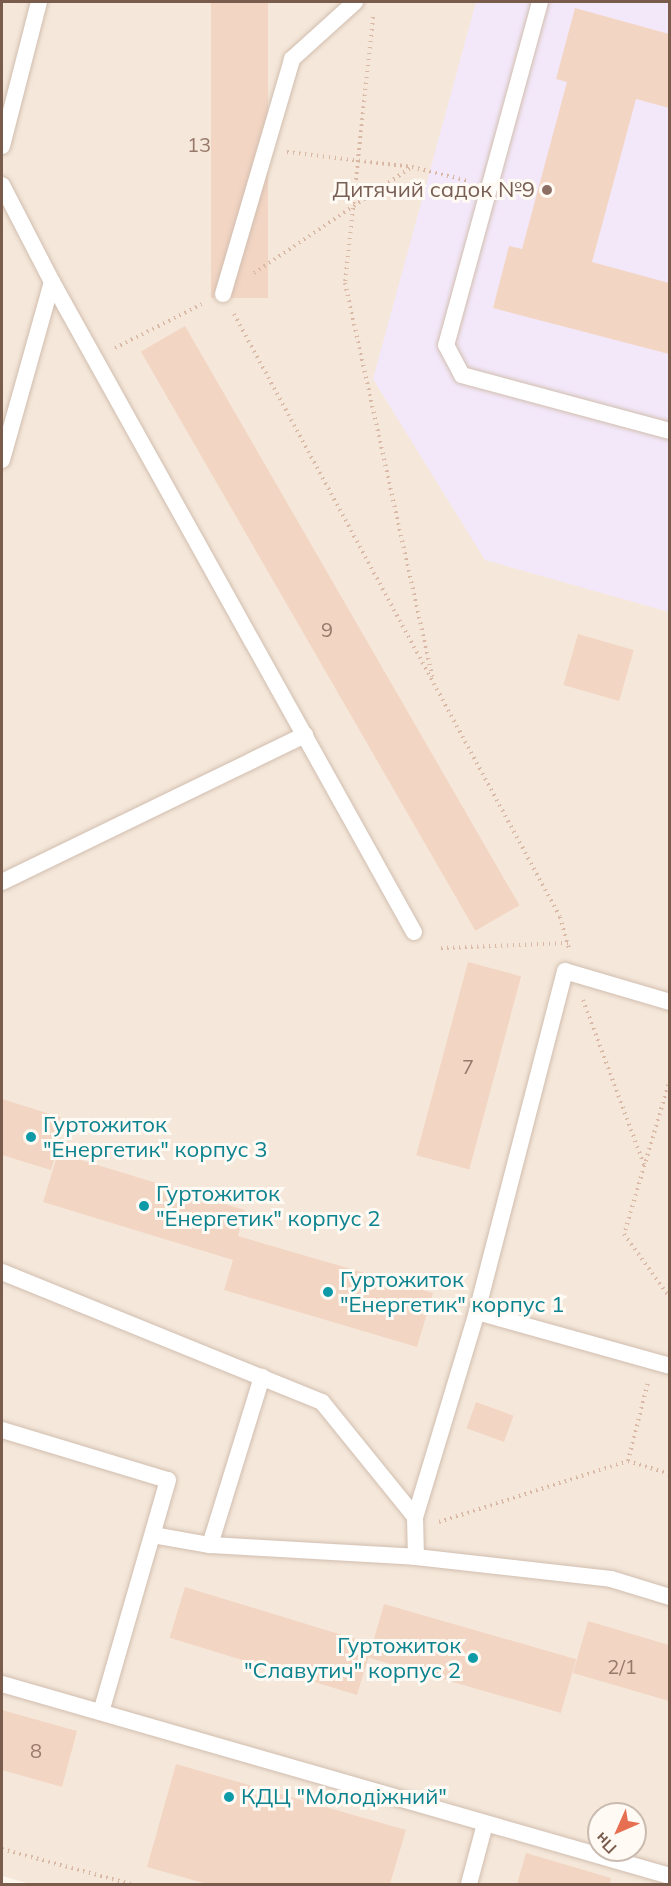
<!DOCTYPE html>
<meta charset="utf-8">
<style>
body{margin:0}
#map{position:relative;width:671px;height:1886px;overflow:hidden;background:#fdf6ec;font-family:Mulish,sans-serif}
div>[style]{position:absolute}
.residential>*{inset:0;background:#f5e8da}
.education>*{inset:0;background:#f3e8fa}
.building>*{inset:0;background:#f3d5c3;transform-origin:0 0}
.path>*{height:4px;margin-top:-2px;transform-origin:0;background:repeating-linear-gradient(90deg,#d9b8a5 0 1.5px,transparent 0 6px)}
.roads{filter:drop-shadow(0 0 2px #d1beb0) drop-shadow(0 0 2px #d1beb0)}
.lane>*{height:16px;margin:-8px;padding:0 8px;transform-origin:8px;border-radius:8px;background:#fff}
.dots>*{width:16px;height:16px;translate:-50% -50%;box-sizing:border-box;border:3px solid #fffaf3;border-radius:50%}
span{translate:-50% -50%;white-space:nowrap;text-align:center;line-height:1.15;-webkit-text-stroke:6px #fffaf3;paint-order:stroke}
.number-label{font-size:20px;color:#987a6a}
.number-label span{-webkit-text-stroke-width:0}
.education-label{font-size:22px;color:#785e54}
.right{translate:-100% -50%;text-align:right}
.culture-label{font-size:22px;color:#0d838f}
.left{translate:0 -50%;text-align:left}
.frame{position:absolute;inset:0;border:3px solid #7a5c4d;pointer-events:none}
.north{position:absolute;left:587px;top:1802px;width:60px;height:60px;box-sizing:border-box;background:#fffaf3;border:2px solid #cabbb1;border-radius:50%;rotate:225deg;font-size:16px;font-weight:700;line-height:24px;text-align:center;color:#7a5c4d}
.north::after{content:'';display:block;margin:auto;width:21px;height:27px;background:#e76f51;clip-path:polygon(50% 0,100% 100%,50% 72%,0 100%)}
</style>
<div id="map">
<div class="residential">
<div style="clip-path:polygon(evenodd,2px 2px,669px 2px,669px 1884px,30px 1884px,2px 1876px,2px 2px,599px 1814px,635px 1814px,635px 1850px,599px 1850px,599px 1814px)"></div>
</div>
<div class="education">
<div style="clip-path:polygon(476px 2px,669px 2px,669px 612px,485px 560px,373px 379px)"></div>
</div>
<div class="building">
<div style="left:211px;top:2px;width:57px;height:296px"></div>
<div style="clip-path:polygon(575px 8px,669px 34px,669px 108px,636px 99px,592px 262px,669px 283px,669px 354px,493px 308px,509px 246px,522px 249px,567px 82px,556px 79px)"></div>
<div style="left:185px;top:326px;width:669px;height:51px;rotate:60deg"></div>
<div style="left:578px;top:634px;width:58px;height:53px;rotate:16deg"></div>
<div style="left:468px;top:962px;width:55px;height:200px;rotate:15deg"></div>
<div style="clip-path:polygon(2px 1099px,66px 1119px,51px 1170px,2px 1155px)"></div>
<div style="clip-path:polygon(58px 1153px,245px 1210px,238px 1236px,433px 1293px,417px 1347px,224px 1290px,233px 1260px,43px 1202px)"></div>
<div style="left:476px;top:1402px;width:40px;height:28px;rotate:20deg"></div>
<div style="left:185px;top:1587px;width:196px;height:53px;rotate:17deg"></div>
<div style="left:384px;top:1604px;width:200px;height:56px;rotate:16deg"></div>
<div style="clip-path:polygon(588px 1621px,669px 1645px,669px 1701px,573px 1673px)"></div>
<div style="clip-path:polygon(2px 1710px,77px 1731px,62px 1787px,2px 1770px)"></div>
<div style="clip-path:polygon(176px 1764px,406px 1830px,390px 1884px,207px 1884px,147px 1867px)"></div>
<div style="clip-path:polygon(526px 1853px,611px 1878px,610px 1884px,517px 1884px)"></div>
</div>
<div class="path">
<div style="left:373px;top:17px;width:267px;rotate:96deg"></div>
<div style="left:345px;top:283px;width:403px;rotate:77.5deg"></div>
<div style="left:287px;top:152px;width:126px;rotate:6.8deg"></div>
<div style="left:412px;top:167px;width:59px;rotate:13.8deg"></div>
<div style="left:254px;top:273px;width:190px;rotate:-33.9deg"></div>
<div style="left:234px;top:314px;width:685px;rotate:61.6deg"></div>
<div style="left:560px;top:917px;width:33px;rotate:74deg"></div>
<div style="left:115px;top:348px;width:97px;rotate:-26.8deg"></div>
<div style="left:441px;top:948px;width:127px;rotate:-2.3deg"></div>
<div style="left:583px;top:1000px;width:176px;rotate:69.7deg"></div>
<div style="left:670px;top:1079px;width:162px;rotate:106.5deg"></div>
<div style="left:624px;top:1234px;width:79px;rotate:54.3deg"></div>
<div style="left:628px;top:1461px;width:81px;rotate:-75.8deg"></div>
<div style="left:439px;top:1522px;width:199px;rotate:-17.9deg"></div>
<div style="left:628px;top:1461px;width:44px;rotate:17.2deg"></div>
<div style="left:2px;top:1849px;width:134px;rotate:15.2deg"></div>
</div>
<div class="roads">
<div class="lane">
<div style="left:540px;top:2px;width:356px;rotate:105.3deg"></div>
<div style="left:446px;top:345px;width:34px;rotate:62deg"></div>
<div style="left:462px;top:375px;width:215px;rotate:15.1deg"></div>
<div style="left:2px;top:146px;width:149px;rotate:-75.6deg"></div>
<div style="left:2px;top:185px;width:109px;rotate:62.7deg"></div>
<div style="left:52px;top:282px;width:185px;rotate:105.7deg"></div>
<div style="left:52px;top:282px;width:744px;rotate:60.89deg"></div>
<div style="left:223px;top:294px;width:245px;rotate:-73.6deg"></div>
<div style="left:292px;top:59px;width:85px;rotate:-42.1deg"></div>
<div style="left:2px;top:882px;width:337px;rotate:-25.9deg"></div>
<div style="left:670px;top:1002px;width:109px;rotate:-163.6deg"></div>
<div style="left:565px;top:971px;width:352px;rotate:104.5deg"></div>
<div style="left:477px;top:1312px;width:200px;rotate:15.6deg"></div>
<div style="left:2px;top:1272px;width:345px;rotate:22.1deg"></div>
<div style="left:322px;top:1402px;width:148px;rotate:51deg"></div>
<div style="left:477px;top:1312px;width:214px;rotate:106.8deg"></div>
<div style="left:415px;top:1517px;width:40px;rotate:88.6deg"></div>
<div style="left:416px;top:1557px;width:196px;rotate:6.4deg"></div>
<div style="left:611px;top:1579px;width:62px;rotate:17deg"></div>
<div style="left:2px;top:1430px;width:173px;rotate:16.8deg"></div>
<div style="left:168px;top:1480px;width:241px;rotate:106.1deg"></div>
<div style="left:153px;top:1535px;width:58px;rotate:10deg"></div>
<div style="left:210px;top:1545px;width:206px;rotate:3.3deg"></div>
<div style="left:210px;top:1545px;width:176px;rotate:-72.8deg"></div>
<div style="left:2px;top:1684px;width:695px;rotate:16.04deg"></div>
<div style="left:469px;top:1884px;width:62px;rotate:-75.1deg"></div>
</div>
</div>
<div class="dots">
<div style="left:547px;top:190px;background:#8d6e63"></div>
<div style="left:31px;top:1137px;background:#0f9aa8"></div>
<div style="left:144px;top:1206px;background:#0f9aa8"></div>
<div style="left:328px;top:1292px;background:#0f9aa8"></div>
<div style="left:473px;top:1658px;background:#0f9aa8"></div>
<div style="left:229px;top:1797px;background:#0f9aa8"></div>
</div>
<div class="number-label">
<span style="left:199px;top:144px">13</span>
<span style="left:327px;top:629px">9</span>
<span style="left:468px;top:1066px">7</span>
<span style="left:622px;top:1666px">2/1</span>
<span style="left:36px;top:1750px">8</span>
</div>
<div class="education-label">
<span class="right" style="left:535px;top:190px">Дитячий садок №9</span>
</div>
<div class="culture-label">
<span class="left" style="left:43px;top:1137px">Гуртожиток<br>"Енергетик" корпус 3</span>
<span class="left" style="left:156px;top:1206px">Гуртожиток<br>"Енергетик" корпус 2</span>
<span class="left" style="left:340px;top:1292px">Гуртожиток<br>"Енергетик" корпус 1</span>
<span class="right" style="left:461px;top:1658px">Гуртожиток<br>"Славутич" корпус 2</span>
<span class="left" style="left:241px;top:1797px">КДЦ "Молодіжний"</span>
</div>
<div class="frame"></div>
<div class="north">Пн</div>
</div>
